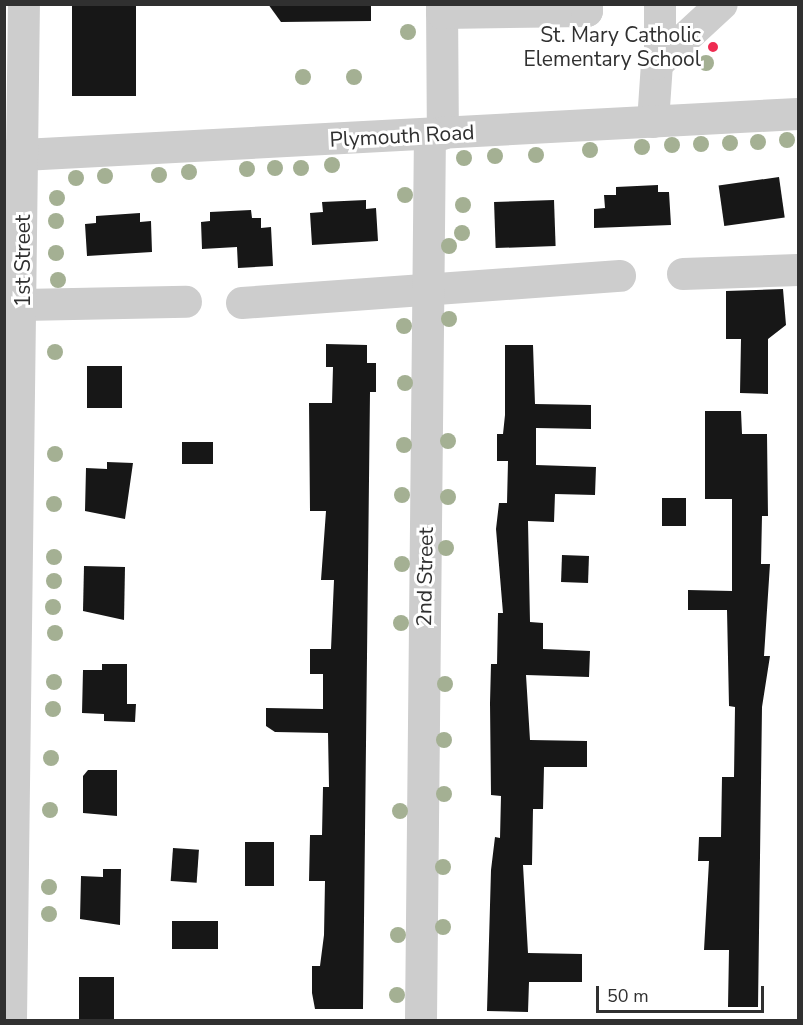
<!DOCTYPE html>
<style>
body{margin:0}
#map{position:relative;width:803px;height:1025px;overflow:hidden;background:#fff;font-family:"Nunito Sans",sans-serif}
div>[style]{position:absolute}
.building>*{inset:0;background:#171717;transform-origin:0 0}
.minor>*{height:32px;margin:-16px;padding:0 16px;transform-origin:16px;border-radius:16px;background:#cdcdcd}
.trees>*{width:16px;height:16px;margin:-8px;border-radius:50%;background:#a4b093}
.dots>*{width:16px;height:16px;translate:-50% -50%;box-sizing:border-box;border:3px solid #fff;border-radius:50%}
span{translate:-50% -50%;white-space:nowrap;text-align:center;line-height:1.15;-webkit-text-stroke:6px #fff;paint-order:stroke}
.poi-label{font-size:21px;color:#303030}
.right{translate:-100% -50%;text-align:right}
.street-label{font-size:21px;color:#303030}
.frame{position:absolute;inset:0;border:6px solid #303030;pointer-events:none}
.scale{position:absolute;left:596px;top:986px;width:168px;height:27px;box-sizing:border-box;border:3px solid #303030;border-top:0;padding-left:8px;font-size:18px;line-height:21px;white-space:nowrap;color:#303030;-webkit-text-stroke:4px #fff;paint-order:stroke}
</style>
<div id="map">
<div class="building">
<div style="left:72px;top:4px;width:64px;height:92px"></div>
<div style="clip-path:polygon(268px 4px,371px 4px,371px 21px,281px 22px)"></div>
<div style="left:779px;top:177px;width:41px;height:61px;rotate:82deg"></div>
<div style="clip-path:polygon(658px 185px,658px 192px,669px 192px,671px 225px,594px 228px,594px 209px,605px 208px,604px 195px,616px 195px,616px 187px)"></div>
<div style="clip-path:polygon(366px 200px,366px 209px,376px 208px,378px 241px,312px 245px,310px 213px,323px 212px,322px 202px)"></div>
<div style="left:554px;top:200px;width:46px;height:60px;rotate:88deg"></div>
<div style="clip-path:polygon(251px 210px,252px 218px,261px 218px,261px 228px,271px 227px,273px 266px,238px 268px,237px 247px,202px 249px,201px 222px,210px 221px,210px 212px)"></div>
<div style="clip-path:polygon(140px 213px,140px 222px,151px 221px,152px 252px,87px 256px,85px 224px,96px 223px,96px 216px)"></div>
<div style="clip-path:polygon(783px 289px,786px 325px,768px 339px,768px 394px,740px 393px,741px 339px,726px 339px,726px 291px)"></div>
<div style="clip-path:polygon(326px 344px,367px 345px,367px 363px,376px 363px,376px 392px,370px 392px,363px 1009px,315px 1009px,312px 993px,312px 966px,320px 966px,324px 935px,325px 881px,309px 881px,310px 835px,322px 835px,323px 787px,329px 787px,328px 733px,275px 732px,266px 726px,266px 708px,323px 709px,323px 674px,310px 674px,310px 649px,331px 649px,334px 580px,321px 580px,326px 511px,310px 511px,309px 403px,332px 403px,333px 367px,326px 367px)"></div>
<div style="clip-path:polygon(505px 345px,533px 345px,535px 404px,591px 405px,591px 429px,536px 428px,536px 465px,596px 467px,595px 495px,555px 494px,554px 522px,528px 521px,530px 622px,543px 623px,543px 649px,590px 651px,589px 677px,526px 675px,530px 740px,587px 741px,587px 767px,544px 767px,543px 809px,533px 809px,532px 865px,523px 865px,528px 953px,582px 954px,582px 982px,529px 982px,528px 1012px,487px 1011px,491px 870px,495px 837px,500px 838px,501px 796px,491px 795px,490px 703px,491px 664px,497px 664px,498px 613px,503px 613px,496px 529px,499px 503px,507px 503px,508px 461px,497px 461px,497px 434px,503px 434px,505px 415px)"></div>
<div style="left:87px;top:366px;width:35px;height:42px"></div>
<div style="clip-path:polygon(705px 411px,741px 411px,742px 434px,767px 434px,768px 516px,762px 516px,761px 564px,770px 564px,764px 656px,770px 656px,762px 707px,758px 1007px,728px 1007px,729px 950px,704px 950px,709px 861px,698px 861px,699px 837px,721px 837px,722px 777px,734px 777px,735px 707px,729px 706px,727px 610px,688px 610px,688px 590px,732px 591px,732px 499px,705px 499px)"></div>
<div style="left:182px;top:442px;width:31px;height:22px"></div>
<div style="clip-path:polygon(107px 462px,133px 463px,125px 519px,85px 511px,86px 468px,107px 469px)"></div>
<div style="left:662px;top:498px;width:24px;height:28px"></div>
<div style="left:562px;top:555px;width:27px;height:27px;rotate:2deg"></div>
<div style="clip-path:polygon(84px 566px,125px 567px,124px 620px,83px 611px)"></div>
<div style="clip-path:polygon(102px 664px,127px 664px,127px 704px,136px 704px,135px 722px,104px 721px,104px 714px,82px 713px,83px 670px,102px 670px)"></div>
<div style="clip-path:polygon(88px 770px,117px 770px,117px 816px,83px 813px,83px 776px)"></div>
<div style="left:245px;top:842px;width:29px;height:44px"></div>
<div style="left:173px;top:848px;width:26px;height:33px;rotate:4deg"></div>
<div style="clip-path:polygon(103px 869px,121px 869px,120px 925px,80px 919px,81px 876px,103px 877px)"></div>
<div style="left:172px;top:921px;width:46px;height:28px"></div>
<div style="left:79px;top:977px;width:35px;height:43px"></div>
</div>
<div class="minor">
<div style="left:442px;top:4px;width:130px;rotate:89.6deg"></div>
<div style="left:442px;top:13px;width:145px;rotate:-0.8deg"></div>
<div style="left:587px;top:11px;width:7px;rotate:-90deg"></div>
<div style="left:660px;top:60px;width:56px;rotate:-90deg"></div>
<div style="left:653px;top:122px;width:58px;rotate:-86.1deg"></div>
<div style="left:657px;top:64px;width:88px;rotate:-42.7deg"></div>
<div style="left:4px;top:156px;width:795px;rotate:-3.03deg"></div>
<div style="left:683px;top:274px;width:115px;rotate:-2deg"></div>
<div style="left:242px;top:303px;width:379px;rotate:-4.1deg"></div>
<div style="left:23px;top:305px;width:163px;rotate:-1.1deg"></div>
<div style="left:11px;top:1020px;width:1016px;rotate:-89.27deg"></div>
<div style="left:421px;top:1020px;width:886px;rotate:-89.42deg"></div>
</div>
<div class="trees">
<div style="left:408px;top:32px"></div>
<div style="left:706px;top:63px"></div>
<div style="left:303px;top:77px"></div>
<div style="left:354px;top:77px"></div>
<div style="left:787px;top:140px"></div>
<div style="left:758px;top:142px"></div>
<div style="left:730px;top:143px"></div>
<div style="left:701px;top:144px"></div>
<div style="left:672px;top:145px"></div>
<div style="left:642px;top:147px"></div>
<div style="left:590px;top:150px"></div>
<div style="left:536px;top:155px"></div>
<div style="left:495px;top:156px"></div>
<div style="left:464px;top:158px"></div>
<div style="left:332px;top:165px"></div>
<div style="left:275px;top:168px"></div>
<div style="left:301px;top:168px"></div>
<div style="left:247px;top:169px"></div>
<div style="left:189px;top:172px"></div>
<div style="left:159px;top:175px"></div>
<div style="left:105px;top:176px"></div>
<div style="left:76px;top:178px"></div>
<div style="left:405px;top:195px"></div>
<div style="left:57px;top:198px"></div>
<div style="left:463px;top:205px"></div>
<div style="left:56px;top:221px"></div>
<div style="left:462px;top:233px"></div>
<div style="left:449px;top:246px"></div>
<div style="left:56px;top:253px"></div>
<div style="left:58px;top:280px"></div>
<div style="left:449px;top:319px"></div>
<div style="left:404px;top:326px"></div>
<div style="left:55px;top:352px"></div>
<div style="left:405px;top:383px"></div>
<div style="left:448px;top:441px"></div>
<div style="left:404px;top:445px"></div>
<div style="left:55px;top:454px"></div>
<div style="left:402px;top:495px"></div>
<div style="left:448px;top:497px"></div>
<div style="left:54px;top:504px"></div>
<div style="left:446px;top:548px"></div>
<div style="left:54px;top:557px"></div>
<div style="left:402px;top:564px"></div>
<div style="left:54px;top:581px"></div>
<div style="left:53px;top:607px"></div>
<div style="left:401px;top:623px"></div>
<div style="left:55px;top:633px"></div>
<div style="left:54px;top:682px"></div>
<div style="left:445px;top:684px"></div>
<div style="left:53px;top:709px"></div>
<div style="left:444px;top:740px"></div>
<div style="left:51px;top:758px"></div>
<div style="left:444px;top:794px"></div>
<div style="left:50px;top:810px"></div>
<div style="left:400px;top:811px"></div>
<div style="left:443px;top:867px"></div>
<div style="left:49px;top:887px"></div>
<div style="left:49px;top:914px"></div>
<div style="left:443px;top:927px"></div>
<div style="left:398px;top:935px"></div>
<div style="left:397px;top:995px"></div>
</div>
<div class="dots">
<div style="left:713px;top:47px;background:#ee2b51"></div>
</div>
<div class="poi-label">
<span class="right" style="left:701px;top:47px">St. Mary Catholic<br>Elementary School</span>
</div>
<div class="street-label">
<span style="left:402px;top:136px;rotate:-3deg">Plymouth Road</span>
<span style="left:23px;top:261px;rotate:-90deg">1st Street</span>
<span style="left:425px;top:577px;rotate:-89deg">2nd Street</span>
</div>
<div class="frame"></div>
<div class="scale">50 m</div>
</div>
